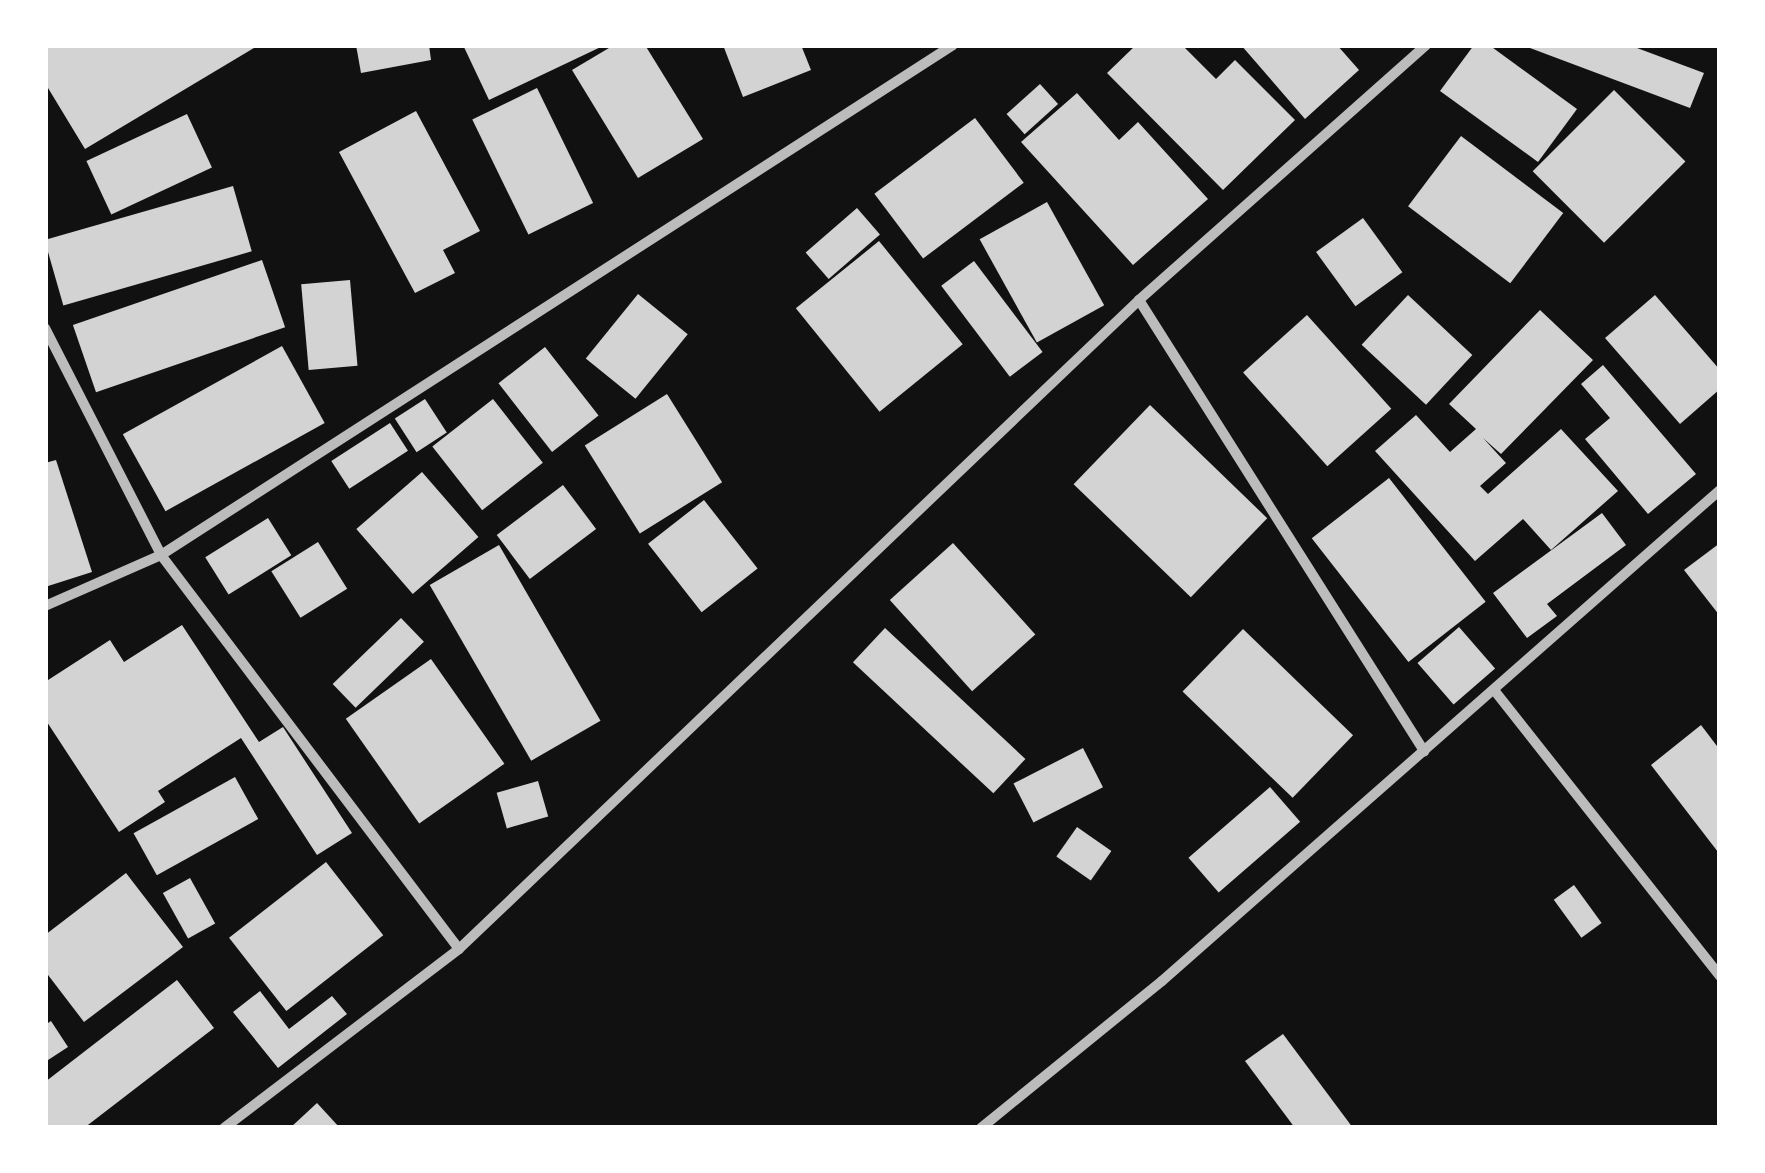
<!DOCTYPE html>
<style>
body{margin:0}
#map{position:relative;width:1765px;height:1173px;overflow:hidden;background:#111;font-family:"Space Grotesk",sans-serif}
div>[style]{position:absolute}
.building>*{inset:0;background:#d3d3d3;transform-origin:0 0}
.minor>*{height:10px;margin:-5px;padding:0 5px;transform-origin:5px;border-radius:5px;background:#bcbcbc}
span{translate:-50% -50%;white-space:nowrap;text-align:center;line-height:1.15;-webkit-text-stroke:8px #fff;paint-order:stroke}
.frame{position:absolute;inset:0;border:48px solid #fff;pointer-events:none}
</style>
<div id="map">
<div class="building">
<div style="clip-path:polygon(45px 45px,259px 45px,85px 149px,45px 83px)"></div>
<div style="clip-path:polygon(356px 45px,429px 45px,431px 60px,361px 73px)"></div>
<div style="clip-path:polygon(463px 45px,605px 45px,489px 100px)"></div>
<div style="clip-path:polygon(614px 45px,645px 45px,703px 139px,638px 178px,572px 70px)"></div>
<div style="clip-path:polygon(723px 45px,801px 45px,811px 70px,743px 97px)"></div>
<div style="clip-path:polygon(1136px 45px,1182px 45px,1216px 79px,1235px 60px,1295px 120px,1223px 190px,1107px 73px)"></div>
<div style="clip-path:polygon(1241px 45px,1337px 45px,1359px 70px,1305px 119px)"></div>
<div style="clip-path:polygon(1474px 45px,1489px 45px,1577px 109px,1538px 162px,1440px 91px)"></div>
<div style="clip-path:polygon(1522px 45px,1629px 45px,1704px 73px,1690px 108px)"></div>
<div style="left:1040px;top:84px;width:27px;height:45px;rotate:48deg"></div>
<div style="left:537px;top:88px;width:128px;height:72px;rotate:64deg"></div>
<div style="left:1614px;top:90px;width:101px;height:115px;rotate:45deg"></div>
<div style="clip-path:polygon(1077px 93px,1119px 140px,1138px 122px,1208px 199px,1133px 265px,1021px 142px)"></div>
<div style="clip-path:polygon(416px 111px,480px 231px,443px 250px,455px 273px,415px 293px,339px 152px)"></div>
<div style="left:187px;top:114px;width:59px;height:111px;rotate:65deg"></div>
<div style="left:975px;top:118px;width:81px;height:126px;rotate:53deg"></div>
<div style="left:1461px;top:136px;width:128px;height:88px;rotate:37deg"></div>
<div style="left:233px;top:186px;width:68px;height:196px;rotate:74deg"></div>
<div style="left:1047px;top:202px;width:118px;height:77px;rotate:61deg"></div>
<div style="left:857px;top:208px;width:35px;height:68px;rotate:49deg"></div>
<div style="left:1363px;top:218px;width:67px;height:58px;rotate:54deg"></div>
<div style="left:879px;top:241px;width:133px;height:107px;rotate:51deg"></div>
<div style="left:262px;top:260px;width:71px;height:200px;rotate:71deg"></div>
<div style="left:974px;top:261px;width:114px;height:41px;rotate:53deg"></div>
<div style="left:350px;top:280px;width:86px;height:49px;rotate:85deg"></div>
<div style="left:638px;top:294px;width:64px;height:83px;rotate:39deg"></div>
<div style="left:1408px;top:295px;width:88px;height:68px;rotate:43deg"></div>
<div style="clip-path:polygon(1655px 295px,1720px 370px,1720px 389px,1680px 424px,1605px 338px)"></div>
<div style="clip-path:polygon(1540px 310px,1593px 360px,1501px 454px,1483px 438px,1506px 463px,1480px 486px,1488px 494px,1561px 429px,1618px 491px,1551px 550px,1523px 519px,1475px 561px,1375px 451px,1416px 415px,1450px 452px,1476px 429px,1449px 404px)"></div>
<div style="left:1307px;top:315px;width:126px;height:86px;rotate:48deg"></div>
<div style="left:282px;top:346px;width:88px;height:182px;rotate:61deg"></div>
<div style="left:545px;top:347px;width:87px;height:59px;rotate:52deg"></div>
<div style="clip-path:polygon(1603px 365px,1696px 474px,1648px 514px,1585px 439px,1610px 418px,1581px 384px)"></div>
<div style="left:667px;top:394px;width:104px;height:97px;rotate:58deg"></div>
<div style="left:425px;top:399px;width:40px;height:36px;rotate:57deg"></div>
<div style="left:493px;top:399px;width:81px;height:77px;rotate:52deg"></div>
<div style="left:1150px;top:405px;width:163px;height:110px;rotate:44deg"></div>
<div style="left:390px;top:423px;width:33px;height:70px;rotate:57deg"></div>
<div style="clip-path:polygon(56px 460px,92px 572px,45px 587px,45px 463px)"></div>
<div style="left:422px;top:472px;width:86px;height:87px;rotate:49deg"></div>
<div style="left:1389px;top:478px;width:157px;height:98px;rotate:52deg"></div>
<div style="left:563px;top:485px;width:55px;height:83px;rotate:53deg"></div>
<div style="left:704px;top:500px;width:87px;height:71px;rotate:52deg"></div>
<div style="clip-path:polygon(1602px 513px,1626px 545px,1547px 604px,1557px 616px,1527px 638px,1493px 593px)"></div>
<div style="left:268px;top:518px;width:44px;height:74px;rotate:58deg"></div>
<div style="left:318px;top:542px;width:55px;height:55px;rotate:58deg"></div>
<div style="left:953px;top:543px;width:123px;height:85px;rotate:48deg"></div>
<div style="clip-path:polygon(1720px 543px,1720px 616px,1684px 570px)"></div>
<div style="left:499px;top:545px;width:203px;height:80px;rotate:60deg"></div>
<div style="left:401px;top:618px;width:33px;height:95px;rotate:46deg"></div>
<div style="clip-path:polygon(182px 625px,259px 742px,283px 727px,352px 833px,317px 855px,241px 738px,158px 791px,165px 802px,119px 832px,45px 719px,45px 682px,110px 640px,124px 662px)"></div>
<div style="left:1459px;top:627px;width:55px;height:55px;rotate:49deg"></div>
<div style="left:885px;top:628px;width:192px;height:47px;rotate:43deg"></div>
<div style="left:1243px;top:629px;width:153px;height:87px;rotate:44deg"></div>
<div style="left:431px;top:659px;width:128px;height:104px;rotate:55deg"></div>
<div style="clip-path:polygon(1701px 725px,1720px 750px,1718px 852px,1651px 765px)"></div>
<div style="left:1083px;top:748px;width:44px;height:78px;rotate:63deg"></div>
<div style="left:235px;top:777px;width:48px;height:116px;rotate:61deg"></div>
<div style="left:538px;top:781px;width:37px;height:43px;rotate:74deg"></div>
<div style="left:1270px;top:787px;width:46px;height:108px;rotate:49deg"></div>
<div style="left:1077px;top:827px;width:42px;height:36px;rotate:35deg"></div>
<div style="left:326px;top:862px;width:93px;height:123px;rotate:52deg"></div>
<div style="clip-path:polygon(126px 873px,183px 947px,84px 1022px,45px 971px,45px 935px)"></div>
<div style="left:190px;top:878px;width:52px;height:31px;rotate:61deg"></div>
<div style="left:1574px;top:885px;width:47px;height:25px;rotate:54deg"></div>
<div style="clip-path:polygon(177px 980px,214px 1028px,84px 1128px,45px 1128px,45px 1082px)"></div>
<div style="clip-path:polygon(260px 991px,289px 1029px,332px 996px,347px 1014px,278px 1068px,233px 1012px)"></div>
<div style="clip-path:polygon(51px 1021px,68px 1047px,45px 1062px,45px 1025px)"></div>
<div style="clip-path:polygon(1283px 1034px,1353px 1128px,1295px 1128px,1245px 1061px)"></div>
<div style="clip-path:polygon(317px 1103px,340px 1128px,290px 1128px)"></div>
</div>
<div class="minor">
<div style="left:1139px;top:300px;width:534px;rotate:57.71deg"></div>
<div style="left:45px;top:328px;width:255px;rotate:62.9deg"></div>
<div style="left:161px;top:555px;width:494px;rotate:52.9deg"></div>
<div style="left:45px;top:606px;width:127px;rotate:-23.7deg"></div>
<div style="left:161px;top:555px;width:942px;rotate:-32.78deg"></div>
<div style="left:1494px;top:690px;width:365px;rotate:51.7deg"></div>
<div style="left:224px;top:1128px;width:295px;rotate:-37.3deg"></div>
<div style="left:459px;top:949px;width:940px;rotate:-43.66deg"></div>
<div style="left:1139px;top:300px;width:384px;rotate:-41.6deg"></div>
<div style="left:981px;top:1128px;width:233px;rotate:-39.1deg"></div>
<div style="left:1162px;top:981px;width:743px;rotate:-41.35deg"></div>
</div>
<div class="frame"></div>
</div>
